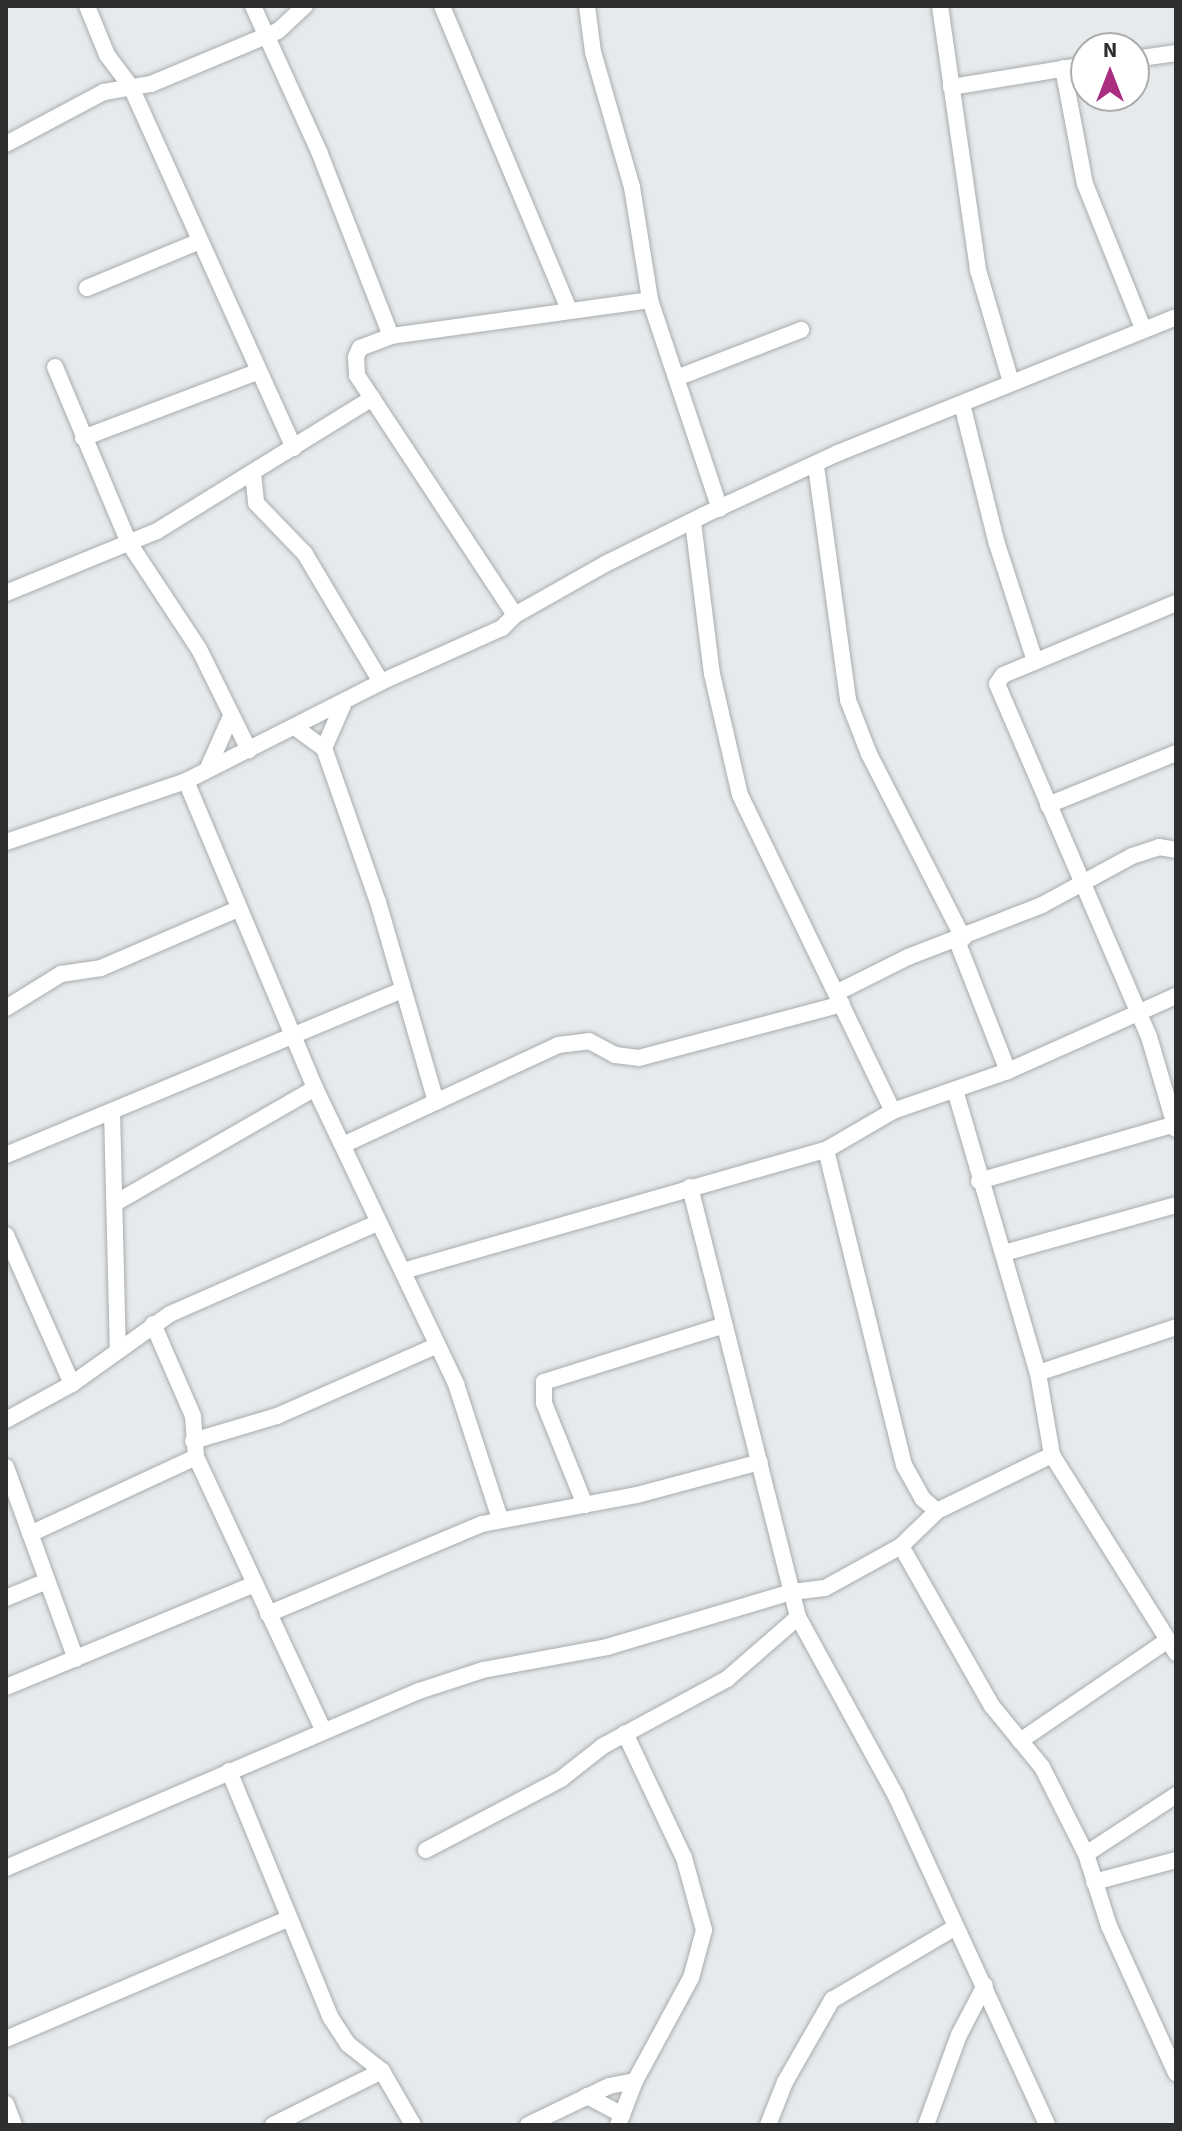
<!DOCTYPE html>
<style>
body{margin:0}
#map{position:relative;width:1182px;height:2131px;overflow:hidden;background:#e6eaec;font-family:"Source Sans 3",sans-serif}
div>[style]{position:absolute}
.roads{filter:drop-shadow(0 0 2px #a8acae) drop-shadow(0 0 2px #a8acae)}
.minor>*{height:16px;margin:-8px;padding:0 8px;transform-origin:8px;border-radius:8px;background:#fff}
span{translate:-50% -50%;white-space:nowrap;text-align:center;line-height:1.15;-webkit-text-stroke:8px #fff;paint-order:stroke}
.frame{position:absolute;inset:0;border:8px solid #2d2f30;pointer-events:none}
.north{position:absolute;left:1070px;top:32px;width:80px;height:80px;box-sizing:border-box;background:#fff;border:2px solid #abacac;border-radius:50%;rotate:0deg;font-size:22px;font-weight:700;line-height:32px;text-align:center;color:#2d2f30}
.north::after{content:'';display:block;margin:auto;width:28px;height:36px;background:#aa2e80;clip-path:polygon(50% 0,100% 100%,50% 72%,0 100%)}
</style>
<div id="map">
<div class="roads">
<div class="minor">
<div style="left:87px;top:6px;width:53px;rotate:67.8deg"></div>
<div style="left:107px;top:55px;width:40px;rotate:53deg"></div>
<div style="left:131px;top:87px;width:396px;rotate:65.7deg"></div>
<div style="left:253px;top:6px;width:162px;rotate:65.6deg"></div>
<div style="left:320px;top:154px;width:195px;rotate:68.7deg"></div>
<div style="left:442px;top:6px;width:329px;rotate:67.3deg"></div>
<div style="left:587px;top:6px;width:46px;rotate:82.6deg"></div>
<div style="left:593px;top:52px;width:141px;rotate:73.9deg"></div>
<div style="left:632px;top:187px;width:114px;rotate:80.9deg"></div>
<div style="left:650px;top:300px;width:220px;rotate:71.5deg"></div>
<div style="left:940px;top:6px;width:267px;rotate:81.8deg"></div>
<div style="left:978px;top:270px;width:117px;rotate:73.6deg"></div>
<div style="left:1134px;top:59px;width:42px;rotate:-8.1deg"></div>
<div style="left:1063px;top:68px;width:118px;rotate:79.3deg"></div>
<div style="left:1085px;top:184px;width:155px;rotate:68.1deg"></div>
<div style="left:951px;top:87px;width:137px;rotate:-9.3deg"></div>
<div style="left:6px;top:144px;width:111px;rotate:-28deg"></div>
<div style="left:104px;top:92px;width:48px;rotate:-9.7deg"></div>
<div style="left:151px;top:84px;width:138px;rotate:-22.7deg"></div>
<div style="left:278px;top:31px;width:37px;rotate:-43deg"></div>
<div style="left:87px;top:288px;width:122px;rotate:-22.6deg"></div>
<div style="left:55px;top:367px;width:191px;rotate:67.2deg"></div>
<div style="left:129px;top:543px;width:127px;rotate:56.6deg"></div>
<div style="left:199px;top:649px;width:113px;rotate:63.7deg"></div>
<div style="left:679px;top:377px;width:131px;rotate:-21.1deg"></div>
<div style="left:962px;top:404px;width:144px;rotate:76deg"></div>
<div style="left:997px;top:544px;width:123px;rotate:72deg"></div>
<div style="left:83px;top:438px;width:188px;rotate:-20.8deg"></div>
<div style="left:816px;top:466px;width:236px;rotate:82.2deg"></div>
<div style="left:848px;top:700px;width:58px;rotate:68.7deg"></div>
<div style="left:869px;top:754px;width:207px;rotate:62.9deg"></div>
<div style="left:253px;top:473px;width:30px;rotate:84deg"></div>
<div style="left:256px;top:503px;width:71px;rotate:46.1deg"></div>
<div style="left:305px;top:554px;width:149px;rotate:59.3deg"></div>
<div style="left:693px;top:522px;width:153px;rotate:82.9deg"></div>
<div style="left:712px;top:674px;width:124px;rotate:77deg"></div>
<div style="left:740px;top:795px;width:351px;rotate:64.2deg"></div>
<div style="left:6px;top:593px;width:163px;rotate:-22.3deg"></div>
<div style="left:157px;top:531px;width:253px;rotate:-31.7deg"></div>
<div style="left:1176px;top:603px;width:187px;rotate:157.4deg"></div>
<div style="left:1003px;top:675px;width:11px;rotate:124deg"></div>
<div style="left:997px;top:684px;width:384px;rotate:66.7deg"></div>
<div style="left:1149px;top:1037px;width:96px;rotate:73.6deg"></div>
<div style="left:515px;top:615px;width:287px;rotate:-123.4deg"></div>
<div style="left:357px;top:375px;width:18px;rotate:-93deg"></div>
<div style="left:356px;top:357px;width:10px;rotate:-66deg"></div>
<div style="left:360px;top:348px;width:33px;rotate:-21deg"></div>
<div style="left:391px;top:336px;width:261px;rotate:-7.9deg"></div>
<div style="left:296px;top:728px;width:34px;rotate:36deg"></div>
<div style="left:324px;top:748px;width:163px;rotate:70.7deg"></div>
<div style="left:378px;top:902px;width:208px;rotate:73.8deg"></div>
<div style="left:324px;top:748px;width:47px;rotate:-66.2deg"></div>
<div style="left:208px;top:768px;width:57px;rotate:-66.1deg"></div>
<div style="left:186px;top:781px;width:333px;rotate:67.2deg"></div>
<div style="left:315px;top:1088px;width:328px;rotate:64.5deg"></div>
<div style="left:456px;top:1384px;width:142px;rotate:71.9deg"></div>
<div style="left:1048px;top:805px;width:138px;rotate:-22.1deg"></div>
<div style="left:6px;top:842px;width:190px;rotate:-18.7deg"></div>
<div style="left:186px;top:781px;width:219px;rotate:-26.9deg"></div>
<div style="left:381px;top:682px;width:133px;rotate:-24.1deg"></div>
<div style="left:502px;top:628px;width:18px;rotate:-45deg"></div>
<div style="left:515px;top:615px;width:103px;rotate:-29.5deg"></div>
<div style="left:605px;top:564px;width:110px;rotate:-26.3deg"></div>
<div style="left:704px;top:515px;width:148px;rotate:-24.8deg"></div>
<div style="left:838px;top:453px;width:364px;rotate:-21.9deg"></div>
<div style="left:957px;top:941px;width:140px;rotate:68.6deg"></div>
<div style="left:838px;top:992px;width:78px;rotate:-26.6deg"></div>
<div style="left:908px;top:957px;width:144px;rotate:-21.2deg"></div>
<div style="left:1042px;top:905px;width:102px;rotate:-28.6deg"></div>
<div style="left:1132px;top:856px;width:28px;rotate:-18deg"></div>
<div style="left:1159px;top:847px;width:17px;rotate:10deg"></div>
<div style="left:6px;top:1008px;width:65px;rotate:-31.7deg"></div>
<div style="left:61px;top:974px;width:40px;rotate:-8.5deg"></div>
<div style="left:101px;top:968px;width:149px;rotate:-23.3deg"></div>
<div style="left:955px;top:1090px;width:295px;rotate:73.7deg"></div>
<div style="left:1038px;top:1373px;width:83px;rotate:80.3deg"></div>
<div style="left:1052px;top:1455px;width:234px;rotate:57.9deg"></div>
<div style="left:112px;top:1111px;width:238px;rotate:88.6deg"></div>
<div style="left:343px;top:1145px;width:237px;rotate:-24.9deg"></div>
<div style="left:558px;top:1045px;width:31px;rotate:-7deg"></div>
<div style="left:589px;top:1041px;width:30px;rotate:28deg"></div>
<div style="left:615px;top:1055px;width:24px;rotate:7deg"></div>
<div style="left:639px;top:1058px;width:210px;rotate:-14.9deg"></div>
<div style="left:826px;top:1150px;width:325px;rotate:76.1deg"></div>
<div style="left:904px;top:1465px;width:39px;rotate:61deg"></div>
<div style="left:923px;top:1499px;width:18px;rotate:41deg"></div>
<div style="left:6px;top:1155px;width:427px;rotate:-22.6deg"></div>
<div style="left:979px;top:1181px;width:204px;rotate:-16.2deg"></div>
<div style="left:690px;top:1187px;width:443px;rotate:75.9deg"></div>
<div style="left:798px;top:1617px;width:204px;rotate:61.3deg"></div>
<div style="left:896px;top:1796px;width:362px;rotate:65.3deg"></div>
<div style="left:117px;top:1202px;width:228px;rotate:-29.9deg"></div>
<div style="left:6px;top:1235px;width:163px;rotate:66.1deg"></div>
<div style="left:1004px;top:1253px;width:179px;rotate:-15.6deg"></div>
<div style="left:403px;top:1271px;width:440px;rotate:-16deg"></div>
<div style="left:826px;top:1150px;width:78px;rotate:-30.2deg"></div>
<div style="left:893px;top:1111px;width:122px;rotate:-19.2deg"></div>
<div style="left:1008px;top:1071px;width:184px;rotate:-24.1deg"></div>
<div style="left:153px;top:1324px;width:100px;rotate:66.5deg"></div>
<div style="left:193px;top:1416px;width:41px;rotate:85.8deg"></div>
<div style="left:196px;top:1457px;width:303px;rotate:65deg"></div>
<div style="left:1038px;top:1373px;width:145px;rotate:-18.4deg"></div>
<div style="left:6px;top:1420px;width:75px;rotate:-28.6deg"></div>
<div style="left:72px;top:1384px;width:120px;rotate:-35.5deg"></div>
<div style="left:170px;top:1314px;width:226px;rotate:-23.7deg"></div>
<div style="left:193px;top:1441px;width:88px;rotate:-16.6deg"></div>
<div style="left:277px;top:1416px;width:174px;rotate:-23.8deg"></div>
<div style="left:6px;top:1467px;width:204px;rotate:70deg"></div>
<div style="left:585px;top:1505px;width:110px;rotate:-111.9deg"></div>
<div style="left:544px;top:1403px;width:21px;rotate:-90deg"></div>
<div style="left:544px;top:1382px;width:187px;rotate:-17.5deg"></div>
<div style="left:30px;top:1534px;width:183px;rotate:-24.9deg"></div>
<div style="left:901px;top:1546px;width:184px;rotate:60.4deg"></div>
<div style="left:992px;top:1706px;width:79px;rotate:50.7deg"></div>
<div style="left:1042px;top:1767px;width:97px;rotate:63.2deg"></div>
<div style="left:1086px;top:1854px;width:76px;rotate:72.3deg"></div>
<div style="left:1109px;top:1926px;width:162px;rotate:65.5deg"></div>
<div style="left:6px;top:1598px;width:44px;rotate:-22.5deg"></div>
<div style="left:268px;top:1614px;width:232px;rotate:-22.8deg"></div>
<div style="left:482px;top:1524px;width:158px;rotate:-10.6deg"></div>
<div style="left:637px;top:1495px;width:127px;rotate:-15deg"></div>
<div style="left:6px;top:1687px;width:269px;rotate:-22.5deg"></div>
<div style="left:1020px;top:1741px;width:179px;rotate:-34.3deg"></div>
<div style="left:229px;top:1771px;width:267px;rotate:67.6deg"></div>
<div style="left:331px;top:2018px;width:31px;rotate:57deg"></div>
<div style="left:348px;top:2044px;width:43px;rotate:38.5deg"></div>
<div style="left:382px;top:2071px;width:62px;rotate:60.1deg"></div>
<div style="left:426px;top:1850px;width:153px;rotate:-27.7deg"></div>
<div style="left:561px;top:1779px;width:53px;rotate:-38.2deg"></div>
<div style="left:603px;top:1746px;width:141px;rotate:-28.4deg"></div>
<div style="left:727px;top:1679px;width:94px;rotate:-41.1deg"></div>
<div style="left:1086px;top:1854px;width:108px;rotate:-33.2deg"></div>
<div style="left:6px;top:1868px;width:449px;rotate:-23.2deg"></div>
<div style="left:419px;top:1691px;width:67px;rotate:-18.2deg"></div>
<div style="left:483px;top:1670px;width:126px;rotate:-10.5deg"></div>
<div style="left:607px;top:1647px;width:193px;rotate:-16.6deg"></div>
<div style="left:792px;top:1592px;width:33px;rotate:-7deg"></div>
<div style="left:825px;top:1588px;width:87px;rotate:-28.9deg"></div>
<div style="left:901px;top:1546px;width:50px;rotate:-44.2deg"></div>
<div style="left:937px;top:1511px;width:128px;rotate:-26deg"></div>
<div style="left:1094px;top:1882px;width:85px;rotate:-15deg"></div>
<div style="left:6px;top:2039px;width:306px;rotate:-23.1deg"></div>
<div style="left:587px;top:2096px;width:40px;rotate:28deg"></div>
<div style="left:6px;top:2104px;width:22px;rotate:69deg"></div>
<div style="left:273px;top:2125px;width:122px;rotate:-26.4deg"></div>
<div style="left:528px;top:2125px;width:90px;rotate:-25.7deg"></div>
<div style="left:609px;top:2086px;width:26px;rotate:-11deg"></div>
<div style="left:618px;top:2125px;width:47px;rotate:-68.9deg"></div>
<div style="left:635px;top:2081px;width:117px;rotate:-61.5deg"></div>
<div style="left:691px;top:1978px;width:50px;rotate:-74.8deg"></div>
<div style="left:704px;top:1930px;width:75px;rotate:-105.5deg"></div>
<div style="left:684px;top:1858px;width:138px;rotate:-115.3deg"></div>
<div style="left:768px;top:2125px;width:46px;rotate:-68.4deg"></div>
<div style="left:785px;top:2082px;width:95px;rotate:-60.2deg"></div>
<div style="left:832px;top:2000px;width:144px;rotate:-30.5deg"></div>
<div style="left:926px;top:2125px;width:96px;rotate:-69.9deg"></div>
<div style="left:959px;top:2035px;width:56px;rotate:-62.5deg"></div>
</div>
</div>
<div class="frame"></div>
<div class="north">N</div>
</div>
